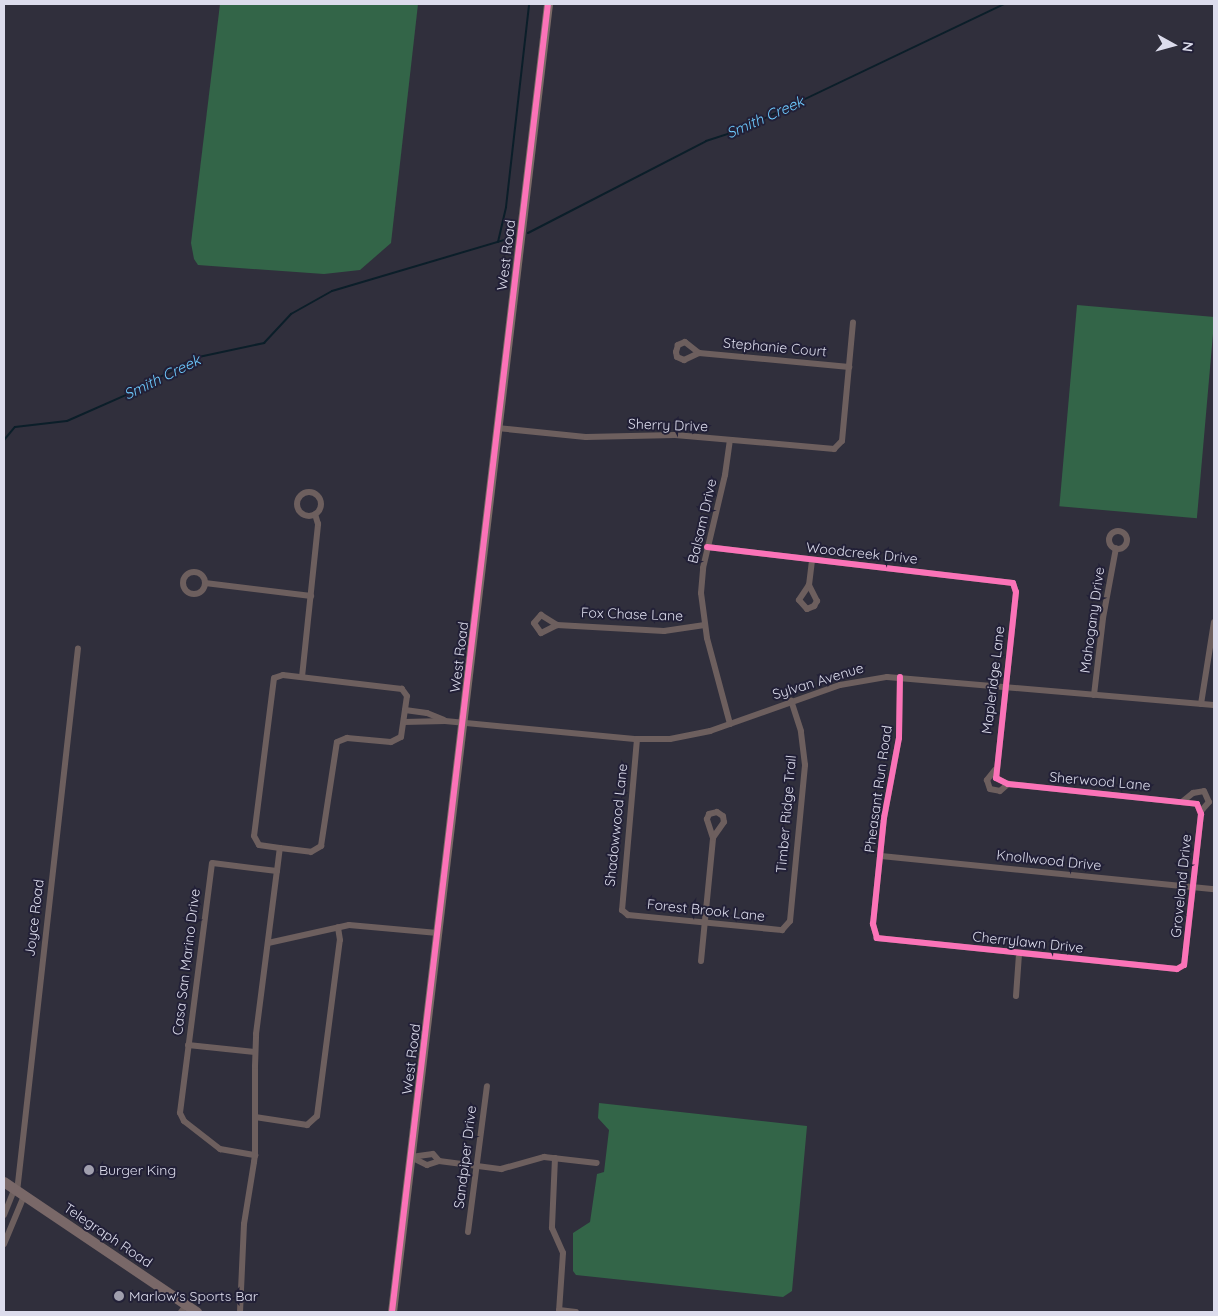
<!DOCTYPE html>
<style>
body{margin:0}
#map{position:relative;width:1218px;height:1316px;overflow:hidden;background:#302f3c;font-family:Quicksand,sans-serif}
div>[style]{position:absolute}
.forest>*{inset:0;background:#336548;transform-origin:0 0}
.stream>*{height:2px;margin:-1px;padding:0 1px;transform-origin:1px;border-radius:1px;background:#0b1e29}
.street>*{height:6px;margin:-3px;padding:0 3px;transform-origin:3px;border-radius:3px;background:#6d5f5e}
.street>.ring{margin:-3px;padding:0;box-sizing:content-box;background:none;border:6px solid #6d5f5e;border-radius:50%}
.secondary>*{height:9px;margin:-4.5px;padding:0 4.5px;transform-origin:4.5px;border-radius:4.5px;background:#7c6a67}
.primary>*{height:10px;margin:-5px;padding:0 5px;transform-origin:5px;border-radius:5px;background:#796868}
.cycleway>*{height:6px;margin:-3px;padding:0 3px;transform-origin:3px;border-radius:3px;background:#fb73b8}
.dots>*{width:14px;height:14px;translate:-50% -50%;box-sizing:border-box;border:2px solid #222037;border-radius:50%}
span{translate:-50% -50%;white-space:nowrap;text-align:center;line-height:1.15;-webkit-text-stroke:4px #222037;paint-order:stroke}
.street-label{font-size:14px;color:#dcdcec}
.poi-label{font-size:14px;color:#dcdcec}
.left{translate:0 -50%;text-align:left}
.water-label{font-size:15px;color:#6ecbff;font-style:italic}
.frame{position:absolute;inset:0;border:5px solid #dcdcec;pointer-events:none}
.north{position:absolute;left:1148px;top:20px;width:50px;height:50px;-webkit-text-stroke:4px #222037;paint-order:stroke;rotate:97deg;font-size:14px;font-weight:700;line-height:20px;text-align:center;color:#dcdcec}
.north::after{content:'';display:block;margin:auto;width:18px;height:22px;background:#dcdcec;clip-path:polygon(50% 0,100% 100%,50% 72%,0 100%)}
</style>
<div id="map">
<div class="forest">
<div style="clip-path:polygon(220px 4px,418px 4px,391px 243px,360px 270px,324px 274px,198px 265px,194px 259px,191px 243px)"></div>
<div style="left:1077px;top:305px;width:138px;height:202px;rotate:5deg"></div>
<div style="clip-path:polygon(599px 1103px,807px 1126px,792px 1291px,783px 1297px,576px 1275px,573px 1271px,573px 1233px,590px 1222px,597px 1174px,604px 1172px,609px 1130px,598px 1118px)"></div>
</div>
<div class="stream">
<div style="left:528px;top:233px;width:200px;rotate:-27.3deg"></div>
<div style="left:706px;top:141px;width:36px;rotate:-18deg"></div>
<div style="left:740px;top:130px;width:293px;rotate:-25.5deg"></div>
<div style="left:498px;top:242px;width:36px;rotate:-77deg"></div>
<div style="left:506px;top:207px;width:204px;rotate:-83.5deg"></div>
<div style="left:4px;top:440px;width:17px;rotate:-50deg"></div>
<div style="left:15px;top:427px;width:52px;rotate:-6.6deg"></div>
<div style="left:67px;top:421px;width:74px;rotate:-23.8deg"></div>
<div style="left:135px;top:391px;width:68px;rotate:-29.2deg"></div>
<div style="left:194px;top:358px;width:72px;rotate:-12.1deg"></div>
<div style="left:264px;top:343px;width:40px;rotate:-47deg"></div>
<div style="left:291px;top:314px;width:47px;rotate:-29.3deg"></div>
<div style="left:332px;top:291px;width:190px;rotate:-16.5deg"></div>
</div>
<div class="street">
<div style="left:699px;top:353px;width:18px;rotate:-142deg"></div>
<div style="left:685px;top:342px;width:8px;rotate:157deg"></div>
<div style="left:678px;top:345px;width:7px;rotate:106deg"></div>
<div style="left:676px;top:352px;width:5px;rotate:79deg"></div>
<div style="left:677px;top:357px;width:8px;rotate:23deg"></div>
<div style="left:684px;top:360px;width:17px;rotate:-25deg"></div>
<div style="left:699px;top:353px;width:151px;rotate:5.3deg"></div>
<div style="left:497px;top:428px;width:89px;rotate:5.8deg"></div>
<div style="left:586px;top:437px;width:89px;rotate:-1.3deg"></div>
<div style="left:675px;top:435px;width:160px;rotate:5deg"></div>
<div style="left:834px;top:449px;width:11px;rotate:-45deg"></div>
<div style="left:842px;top:441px;width:119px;rotate:-84.7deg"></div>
<div class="ring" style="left:297px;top:492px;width:18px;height:18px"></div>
<div class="ring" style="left:1109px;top:531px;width:12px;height:12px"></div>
<div style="left:707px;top:547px;width:308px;rotate:6.7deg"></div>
<div style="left:1013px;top:583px;width:9px;rotate:72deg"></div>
<div style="left:1016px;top:592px;width:187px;rotate:96.1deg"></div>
<div style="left:996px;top:778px;width:13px;rotate:27deg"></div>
<div style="left:1008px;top:784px;width:190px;rotate:6deg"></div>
<div style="left:1197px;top:804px;width:11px;rotate:68deg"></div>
<div style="left:1201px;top:814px;width:152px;rotate:96.4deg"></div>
<div style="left:1184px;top:965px;width:8px;rotate:150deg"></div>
<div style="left:1177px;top:969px;width:302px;rotate:-174.1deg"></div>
<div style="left:877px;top:938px;width:15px;rotate:-106deg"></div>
<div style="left:873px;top:924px;width:107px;rotate:-84.1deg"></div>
<div style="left:884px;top:818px;width:81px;rotate:-79.4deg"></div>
<div style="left:899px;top:738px;width:61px;rotate:-89.1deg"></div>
<div class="ring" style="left:183px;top:572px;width:16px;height:16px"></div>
<div style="left:205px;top:583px;width:107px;rotate:7deg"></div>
<div style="left:809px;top:585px;width:18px;rotate:124deg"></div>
<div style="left:799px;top:600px;width:12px;rotate:48deg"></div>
<div style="left:807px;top:609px;width:8px;rotate:-23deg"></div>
<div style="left:814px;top:606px;width:6px;rotate:-59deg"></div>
<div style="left:817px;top:601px;width:18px;rotate:-117deg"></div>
<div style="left:809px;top:585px;width:25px;rotate:-83deg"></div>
<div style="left:557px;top:625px;width:18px;rotate:153deg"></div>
<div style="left:541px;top:633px;width:12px;rotate:-125deg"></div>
<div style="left:534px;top:623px;width:11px;rotate:-49deg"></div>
<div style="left:541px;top:615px;width:19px;rotate:32deg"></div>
<div style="left:557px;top:625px;width:107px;rotate:3.2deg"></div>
<div style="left:664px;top:631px;width:41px;rotate:-8.3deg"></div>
<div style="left:302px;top:677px;width:154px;rotate:-84deg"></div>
<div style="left:318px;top:524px;width:10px;rotate:-107deg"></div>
<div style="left:1094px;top:695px;width:78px;rotate:-83.3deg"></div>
<div style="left:1103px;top:618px;width:71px;rotate:-79.5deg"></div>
<div style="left:1201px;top:704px;width:83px;rotate:-81deg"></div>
<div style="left:405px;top:710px;width:22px;rotate:8deg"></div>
<div style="left:427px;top:713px;width:18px;rotate:22deg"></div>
<div style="left:404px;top:722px;width:41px;rotate:-1.4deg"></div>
<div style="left:445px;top:721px;width:193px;rotate:5.4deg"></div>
<div style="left:637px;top:739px;width:33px"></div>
<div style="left:670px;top:739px;width:41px;rotate:-11.3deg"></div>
<div style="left:710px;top:731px;width:138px;rotate:-19.5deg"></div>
<div style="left:840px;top:685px;width:48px;rotate:-9.7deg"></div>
<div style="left:887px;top:677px;width:328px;rotate:4.9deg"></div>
<div style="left:730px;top:724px;width:89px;rotate:-105deg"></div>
<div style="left:707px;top:638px;width:45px;rotate:-97.6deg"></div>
<div style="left:701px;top:593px;width:25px;rotate:-85deg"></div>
<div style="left:703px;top:568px;width:96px;rotate:-76.7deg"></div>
<div style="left:725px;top:475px;width:35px;rotate:-82deg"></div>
<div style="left:637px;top:739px;width:172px;rotate:95deg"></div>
<div style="left:622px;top:910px;width:8px;rotate:40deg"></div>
<div style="left:628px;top:915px;width:155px;rotate:5.6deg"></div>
<div style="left:782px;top:930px;width:12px;rotate:-48deg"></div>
<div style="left:790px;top:921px;width:157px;rotate:-84.5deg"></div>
<div style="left:805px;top:765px;width:34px;rotate:-97deg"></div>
<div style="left:801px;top:731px;width:32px;rotate:-108deg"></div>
<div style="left:995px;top:770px;width:13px;rotate:129deg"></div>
<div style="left:987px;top:780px;width:9px;rotate:72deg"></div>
<div style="left:990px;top:789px;width:10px;rotate:11deg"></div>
<div style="left:1000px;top:791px;width:11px;rotate:-41deg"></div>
<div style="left:1183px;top:801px;width:13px;rotate:-39deg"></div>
<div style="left:1193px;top:793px;width:11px;rotate:-10deg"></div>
<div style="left:1204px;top:791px;width:12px;rotate:66deg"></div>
<div style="left:1209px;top:802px;width:12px;rotate:132deg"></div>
<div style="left:881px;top:856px;width:335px;rotate:5.7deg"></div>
<div style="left:277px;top:871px;width:23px;rotate:-83deg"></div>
<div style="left:280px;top:848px;width:31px;rotate:7deg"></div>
<div style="left:311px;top:852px;width:12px;rotate:-31deg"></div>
<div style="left:321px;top:846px;width:105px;rotate:-81.3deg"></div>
<div style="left:337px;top:742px;width:11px;rotate:-22deg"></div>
<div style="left:347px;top:738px;width:44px;rotate:5.2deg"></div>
<div style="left:391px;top:742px;width:11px;rotate:-27deg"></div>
<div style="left:401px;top:737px;width:41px;rotate:-81.7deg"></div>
<div style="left:407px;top:696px;width:9px;rotate:-126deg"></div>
<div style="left:402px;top:689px;width:120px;rotate:-173.3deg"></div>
<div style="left:283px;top:675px;width:9px;rotate:162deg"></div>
<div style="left:274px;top:678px;width:159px;rotate:97.2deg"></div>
<div style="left:254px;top:836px;width:10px;rotate:61deg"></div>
<div style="left:259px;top:845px;width:21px;rotate:8deg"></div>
<div style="left:268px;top:943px;width:83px;rotate:-12.5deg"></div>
<div style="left:349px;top:925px;width:89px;rotate:5.1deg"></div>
<div style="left:701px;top:961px;width:124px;rotate:-84.4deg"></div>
<div style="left:713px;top:838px;width:20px;rotate:-108deg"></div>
<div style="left:707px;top:819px;width:5px;rotate:-68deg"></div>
<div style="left:709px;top:814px;width:8px;rotate:-14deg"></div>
<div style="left:717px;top:812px;width:7px;rotate:34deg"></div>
<div style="left:723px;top:816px;width:6px;rotate:81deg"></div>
<div style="left:724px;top:822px;width:19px;rotate:125deg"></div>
<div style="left:1016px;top:996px;width:42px;rotate:-85.9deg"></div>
<div style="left:188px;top:1045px;width:67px;rotate:6deg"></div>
<div style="left:255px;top:1117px;width:53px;rotate:8.7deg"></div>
<div style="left:307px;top:1125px;width:13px;rotate:-42deg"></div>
<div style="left:317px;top:1116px;width:177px;rotate:-82.6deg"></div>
<div style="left:340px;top:940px;width:13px;rotate:-99deg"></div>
<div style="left:411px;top:1157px;width:18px;rotate:27deg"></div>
<div style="left:427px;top:1165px;width:13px;rotate:-18deg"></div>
<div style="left:439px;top:1161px;width:63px;rotate:7.4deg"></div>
<div style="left:501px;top:1169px;width:45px;rotate:-15.6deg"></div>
<div style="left:544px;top:1157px;width:53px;rotate:6.5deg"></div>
<div style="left:411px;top:1157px;width:22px;rotate:-8deg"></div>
<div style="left:433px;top:1154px;width:9px;rotate:49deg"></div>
<div style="left:555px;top:1158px;width:70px;rotate:92.5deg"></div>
<div style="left:552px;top:1228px;width:27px;rotate:66deg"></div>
<div style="left:563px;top:1253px;width:59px;rotate:93.9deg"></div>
<div style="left:17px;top:1192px;width:547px;rotate:-83.6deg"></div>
<div style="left:4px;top:1215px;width:27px;rotate:-68deg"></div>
<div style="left:468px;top:1232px;width:147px;rotate:-82.6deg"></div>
<div style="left:4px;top:1244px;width:52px;rotate:-67.4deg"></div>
<div style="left:559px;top:1310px;width:17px;rotate:7deg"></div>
<div style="left:181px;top:1312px;width:9px;rotate:-54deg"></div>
<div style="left:240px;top:1312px;width:88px;rotate:-87.4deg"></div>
<div style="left:244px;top:1224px;width:63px;rotate:-80.8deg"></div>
<div style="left:254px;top:1162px;width:7px;rotate:-82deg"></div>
<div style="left:255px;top:1155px;width:89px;rotate:-90deg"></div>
<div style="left:255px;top:1066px;width:32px;rotate:-88deg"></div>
<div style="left:256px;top:1034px;width:164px;rotate:-82.7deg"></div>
<div style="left:277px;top:871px;width:65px;rotate:-173deg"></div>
<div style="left:212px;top:863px;width:252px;rotate:97.3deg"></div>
<div style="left:180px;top:1113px;width:9px;rotate:63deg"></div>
<div style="left:184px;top:1121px;width:46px;rotate:37.9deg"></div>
<div style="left:220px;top:1149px;width:36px;rotate:10deg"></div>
</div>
<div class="secondary">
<div style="left:392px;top:1312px;width:1317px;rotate:-83.2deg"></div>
</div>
<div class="primary">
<div style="left:4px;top:1182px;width:233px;rotate:34deg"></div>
</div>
<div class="cycleway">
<div style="left:707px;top:547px;width:308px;rotate:6.7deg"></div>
<div style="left:1013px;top:583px;width:9px;rotate:72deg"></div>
<div style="left:1016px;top:592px;width:187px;rotate:96.1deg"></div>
<div style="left:996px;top:778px;width:13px;rotate:27deg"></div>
<div style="left:1008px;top:784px;width:190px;rotate:6deg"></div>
<div style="left:1197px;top:804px;width:11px;rotate:68deg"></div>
<div style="left:1201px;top:814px;width:152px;rotate:96.4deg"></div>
<div style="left:1184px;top:965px;width:8px;rotate:150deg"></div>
<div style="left:1177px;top:969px;width:302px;rotate:-174.1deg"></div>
<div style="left:877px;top:938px;width:15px;rotate:-106deg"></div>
<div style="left:873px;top:924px;width:107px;rotate:-84.1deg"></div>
<div style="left:884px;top:818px;width:81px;rotate:-79.4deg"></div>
<div style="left:899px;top:738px;width:61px;rotate:-89.1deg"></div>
<div style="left:392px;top:1312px;width:1317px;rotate:-83.2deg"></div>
</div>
<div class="dots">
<div style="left:89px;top:1170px;background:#a09fae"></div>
<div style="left:119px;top:1296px;background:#a09fae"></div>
</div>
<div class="street-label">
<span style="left:506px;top:255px;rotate:-83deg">West Road</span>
<span style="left:775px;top:347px;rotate:5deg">Stephanie Court</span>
<span style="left:668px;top:425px;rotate:2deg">Sherry Drive</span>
<span style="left:702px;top:521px;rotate:-77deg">Balsam Drive</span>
<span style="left:862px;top:553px;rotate:6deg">Woodcreek Drive</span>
<span style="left:632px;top:614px;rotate:2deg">Fox Chase Lane</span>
<span style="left:1092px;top:620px;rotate:-82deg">Mahogany Drive</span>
<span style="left:459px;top:657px;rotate:-83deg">West Road</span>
<span style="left:993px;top:680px;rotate:-83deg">Mapleridge Lane</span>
<span style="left:818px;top:681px;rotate:-17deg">Sylvan Avenue</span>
<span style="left:1100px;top:781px;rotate:5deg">Sherwood Lane</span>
<span style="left:878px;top:789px;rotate:-82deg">Pheasant Run Road</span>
<span style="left:786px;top:814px;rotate:-85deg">Timber Ridge Trail</span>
<span style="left:616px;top:825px;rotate:-84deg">Shadowwood Lane</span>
<span style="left:1049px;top:860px;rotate:6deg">Knollwood Drive</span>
<span style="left:1181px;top:886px;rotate:-84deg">Groveland Drive</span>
<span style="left:706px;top:910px;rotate:6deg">Forest Brook Lane</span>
<span style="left:34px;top:918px;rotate:-83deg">Joyce Road</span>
<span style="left:1028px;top:942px;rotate:6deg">Cherrylawn Drive</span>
<span style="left:186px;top:962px;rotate:-83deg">Casa San Marino Drive</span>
<span style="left:411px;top:1059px;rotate:-83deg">West Road</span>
<span style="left:465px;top:1157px;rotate:-83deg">Sandpiper Drive</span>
<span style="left:108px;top:1235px;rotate:34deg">Telegraph Road</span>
</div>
<div class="poi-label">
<span class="left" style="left:99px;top:1170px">Burger King</span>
<span class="left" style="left:129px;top:1296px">Marlow's Sports Bar</span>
</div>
<div class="water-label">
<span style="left:765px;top:117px;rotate:-24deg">Smith Creek</span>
<span style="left:162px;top:377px;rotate:-26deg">Smith Creek</span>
</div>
<div class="frame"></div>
<div class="north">N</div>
</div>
